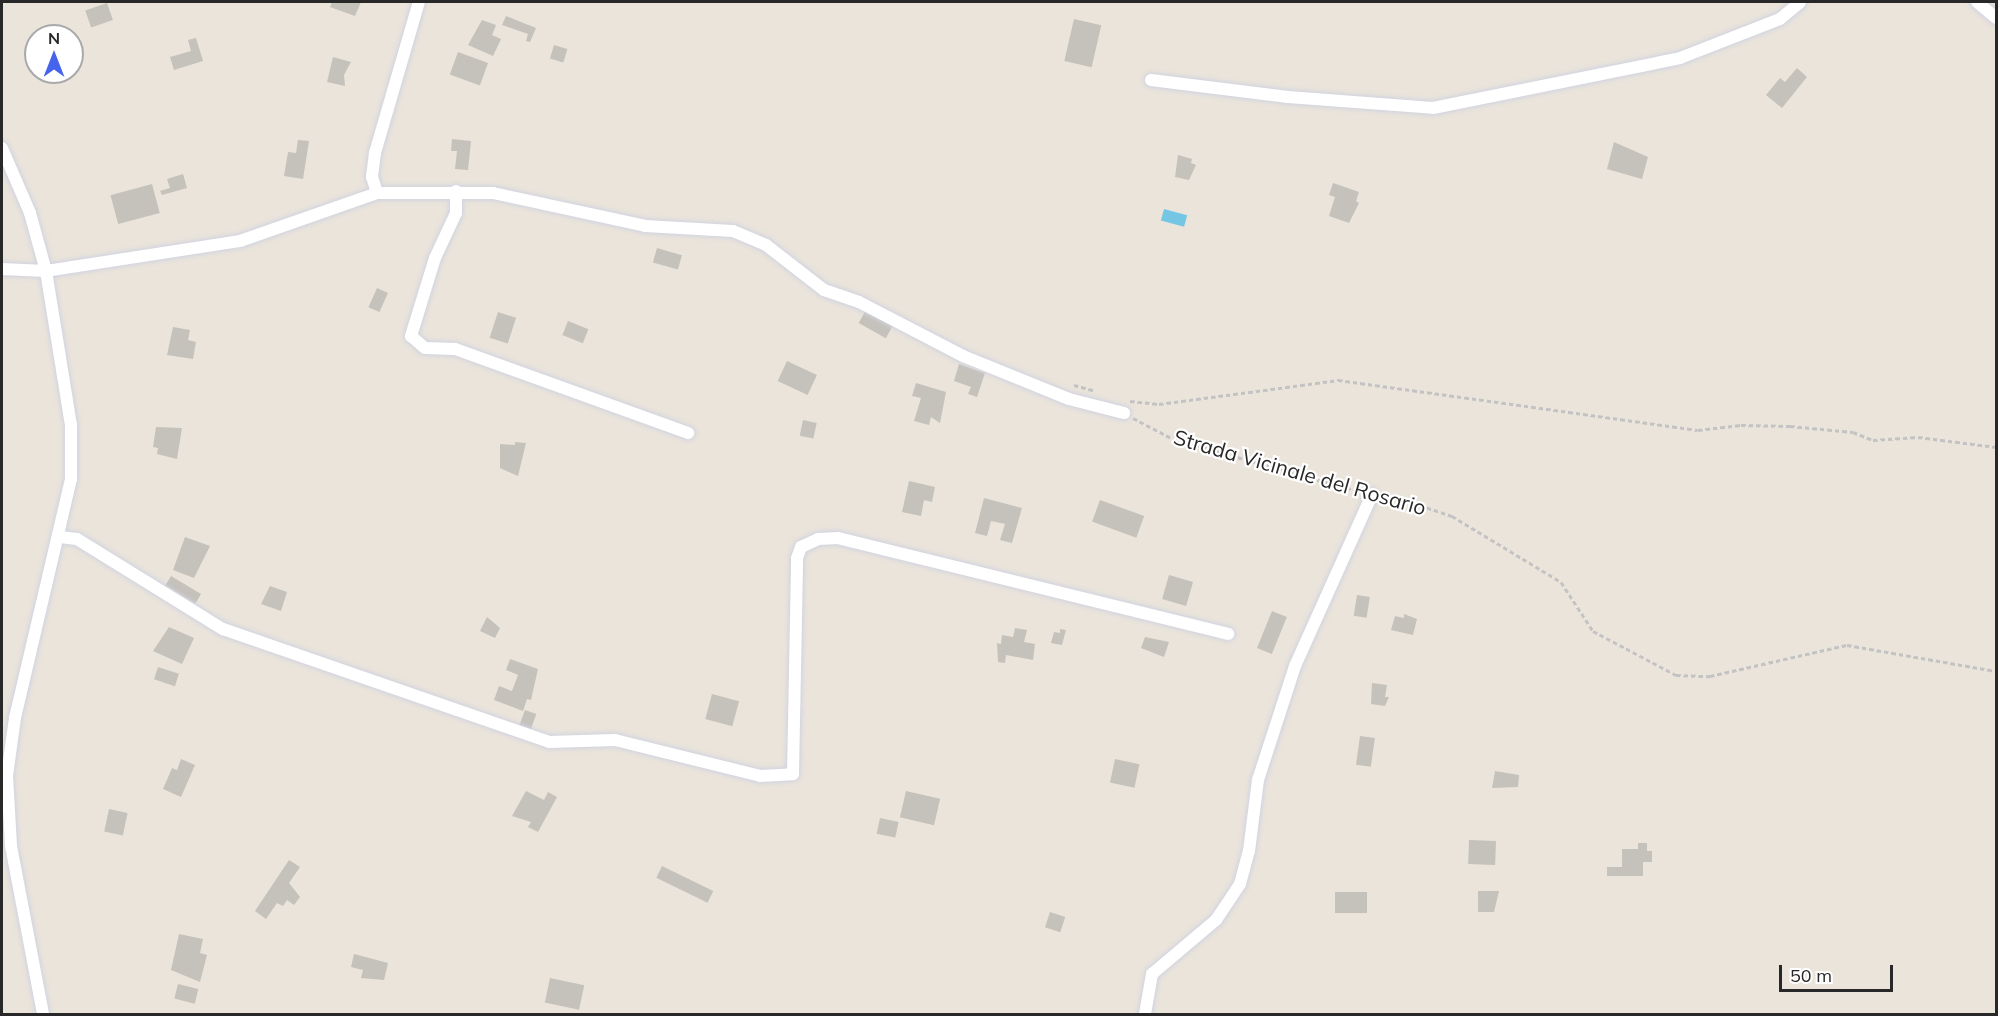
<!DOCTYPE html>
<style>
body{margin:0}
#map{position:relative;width:1998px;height:1016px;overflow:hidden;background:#eae4db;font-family:Mulish,sans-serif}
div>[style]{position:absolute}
.water>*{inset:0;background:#75c6e5;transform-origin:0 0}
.building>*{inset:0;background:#c5c1bb;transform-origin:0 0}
.path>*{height:3px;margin-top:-1.5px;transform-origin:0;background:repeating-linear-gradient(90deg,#c3c3c3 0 4.5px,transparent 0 7.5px)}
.roads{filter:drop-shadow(0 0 2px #d1d3e0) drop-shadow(0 0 2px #d1d3e0)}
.minor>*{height:12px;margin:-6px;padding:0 6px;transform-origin:6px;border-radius:6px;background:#fff}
span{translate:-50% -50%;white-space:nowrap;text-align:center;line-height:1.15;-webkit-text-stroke:4.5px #fff;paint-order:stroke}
.street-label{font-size:21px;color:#282828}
.frame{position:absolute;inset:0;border:3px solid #282828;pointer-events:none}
.north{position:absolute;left:24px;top:24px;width:60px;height:60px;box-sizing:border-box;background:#fff;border:2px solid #a9a9a9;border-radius:50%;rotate:0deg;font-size:16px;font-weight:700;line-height:24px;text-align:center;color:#282828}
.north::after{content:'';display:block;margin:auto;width:21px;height:27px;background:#4663ec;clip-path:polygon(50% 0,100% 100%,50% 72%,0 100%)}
.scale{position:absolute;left:1779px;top:965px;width:114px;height:27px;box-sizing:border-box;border:3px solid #282828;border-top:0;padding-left:8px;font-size:18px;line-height:21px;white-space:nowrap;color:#282828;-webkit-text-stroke:4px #fff;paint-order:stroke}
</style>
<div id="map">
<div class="water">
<div style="left:1164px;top:209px;width:24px;height:12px;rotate:15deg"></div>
</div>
<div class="building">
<div style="clip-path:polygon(332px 2px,361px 2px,355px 16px,330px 7px)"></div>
<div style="left:107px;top:3px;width:18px;height:23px;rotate:71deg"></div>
<div style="clip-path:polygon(506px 16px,536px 28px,530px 42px,526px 41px,528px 34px,502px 25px)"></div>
<div style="left:1074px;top:19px;width:28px;height:43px;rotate:13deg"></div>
<div style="clip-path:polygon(482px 20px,496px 25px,492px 35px,501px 39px,493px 56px,468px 45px)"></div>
<div style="clip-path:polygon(196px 38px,203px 61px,174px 70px,170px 57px,191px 51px,188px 40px)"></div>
<div style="left:554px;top:45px;width:14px;height:14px;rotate:17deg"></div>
<div style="left:458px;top:52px;width:32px;height:24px;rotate:20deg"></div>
<div style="clip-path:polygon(333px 57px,351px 62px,344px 75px,345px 86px,327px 82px)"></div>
<div style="clip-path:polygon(1797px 68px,1807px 77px,1782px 108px,1766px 95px,1780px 78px,1785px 82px)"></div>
<div style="clip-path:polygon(452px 139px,471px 141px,468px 170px,455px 169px,457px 151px,451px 151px)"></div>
<div style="clip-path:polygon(298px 140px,309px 141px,303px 179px,284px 176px,288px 152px,296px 153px)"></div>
<div style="clip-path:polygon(1614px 142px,1648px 157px,1642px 179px,1607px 169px)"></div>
<div style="clip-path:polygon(1178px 155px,1192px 159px,1191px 163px,1196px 165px,1189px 180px,1175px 177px)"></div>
<div style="clip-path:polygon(183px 174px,187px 188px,162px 195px,160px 191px,170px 188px,167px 179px)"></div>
<div style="clip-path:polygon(1333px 183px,1359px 192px,1356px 201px,1359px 203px,1349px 223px,1329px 216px,1335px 197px,1329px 195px)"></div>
<div style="left:152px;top:184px;width:30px;height:43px;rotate:75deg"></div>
<div style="left:657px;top:248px;width:26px;height:15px;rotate:16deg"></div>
<div style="left:377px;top:288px;width:12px;height:21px;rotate:24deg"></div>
<div style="left:866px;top:310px;width:31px;height:15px;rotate:29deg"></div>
<div style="left:498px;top:312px;width:19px;height:27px;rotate:18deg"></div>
<div style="left:568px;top:321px;width:22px;height:15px;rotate:22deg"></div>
<div style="clip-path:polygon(173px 327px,190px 330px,188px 340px,196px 342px,193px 359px,167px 355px)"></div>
<div style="left:787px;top:361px;width:33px;height:22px;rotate:25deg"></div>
<div style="clip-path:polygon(959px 364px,985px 373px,977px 397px,968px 394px,971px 387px,954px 381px)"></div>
<div style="clip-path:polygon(916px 383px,946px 392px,940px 423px,931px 417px,929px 425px,914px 421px,921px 398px,912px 396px)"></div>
<div style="left:803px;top:420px;width:14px;height:16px;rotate:12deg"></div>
<div style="clip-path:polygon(156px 427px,182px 428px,177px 459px,157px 454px,158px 448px,153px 447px)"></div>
<div style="clip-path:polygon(515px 442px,526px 443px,518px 476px,500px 468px,500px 444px,515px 445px)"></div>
<div style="clip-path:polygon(909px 481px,935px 487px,932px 502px,924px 500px,921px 516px,902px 512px)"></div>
<div style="clip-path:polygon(984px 498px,1022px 508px,1012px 543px,1000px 540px,1005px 524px,991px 521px,987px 536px,975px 533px)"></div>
<div style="left:1100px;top:500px;width:47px;height:23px;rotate:20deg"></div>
<div style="clip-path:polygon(185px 537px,210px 546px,194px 578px,173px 570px)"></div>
<div style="left:1169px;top:575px;width:25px;height:25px;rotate:16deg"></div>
<div style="left:171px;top:576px;width:35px;height:11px;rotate:31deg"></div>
<div style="clip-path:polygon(270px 586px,287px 592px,281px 611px,261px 604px)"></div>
<div style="left:1357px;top:595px;width:13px;height:21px;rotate:9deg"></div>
<div style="left:1272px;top:611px;width:16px;height:40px;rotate:22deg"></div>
<div style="clip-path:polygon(1404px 614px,1417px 619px,1413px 635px,1391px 630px,1395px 616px,1404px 618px)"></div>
<div style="clip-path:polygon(487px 617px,500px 628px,495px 638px,480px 631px)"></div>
<div style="clip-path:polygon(169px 627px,194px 638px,182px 664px,153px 651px)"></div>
<div style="clip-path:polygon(1015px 628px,1027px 630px,1024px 642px,1035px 644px,1033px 660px,1006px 655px,1005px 663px,998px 662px,997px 643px,1001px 644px,1002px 635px,1013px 637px)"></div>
<div style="clip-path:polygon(1060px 629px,1066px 630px,1062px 645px,1051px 643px,1054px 632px,1060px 633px)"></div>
<div style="clip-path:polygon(1145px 637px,1169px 642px,1164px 657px,1141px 648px)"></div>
<div style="clip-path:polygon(510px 659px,538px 669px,531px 700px,527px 699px,523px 711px,494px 700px,499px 686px,512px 691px,518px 675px,506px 670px)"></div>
<div style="left:158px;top:667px;width:22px;height:13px;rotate:18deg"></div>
<div style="clip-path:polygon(1372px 683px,1387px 685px,1385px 697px,1389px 697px,1385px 706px,1371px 704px)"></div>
<div style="left:712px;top:694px;width:28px;height:26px;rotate:15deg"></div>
<div style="left:525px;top:710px;width:12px;height:16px;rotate:20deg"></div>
<div style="left:1360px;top:736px;width:15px;height:29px;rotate:8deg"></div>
<div style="clip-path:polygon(181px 759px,195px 765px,181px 797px,163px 789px,172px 768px,177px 770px)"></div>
<div style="left:1115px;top:759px;width:25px;height:24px;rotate:12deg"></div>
<div style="clip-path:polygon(1495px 771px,1519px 775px,1518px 787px,1492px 788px)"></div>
<div style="clip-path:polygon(526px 791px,544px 800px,548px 792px,557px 797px,538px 832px,528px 827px,531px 822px,512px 816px)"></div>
<div style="left:906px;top:791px;width:35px;height:27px;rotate:13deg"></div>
<div style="left:109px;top:809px;width:19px;height:23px;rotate:12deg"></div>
<div style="left:880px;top:818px;width:19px;height:16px;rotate:12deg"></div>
<div style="left:1469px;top:840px;width:27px;height:24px;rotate:2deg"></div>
<div style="clip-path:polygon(1638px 843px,1647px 843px,1647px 851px,1652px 851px,1652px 862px,1643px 862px,1643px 876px,1607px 876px,1607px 867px,1622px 867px,1622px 849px,1638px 849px)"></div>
<div style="clip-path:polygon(289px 860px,300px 867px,289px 883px,300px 897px,294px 905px,287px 900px,283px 906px,277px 903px,266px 919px,255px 911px)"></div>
<div style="left:662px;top:866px;width:57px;height:13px;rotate:26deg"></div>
<div style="clip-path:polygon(1478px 891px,1499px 891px,1494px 912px,1478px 912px)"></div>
<div style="left:1335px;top:892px;width:32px;height:21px"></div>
<div style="left:1050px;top:912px;width:16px;height:16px;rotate:18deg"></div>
<div style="clip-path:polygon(179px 934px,203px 939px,200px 953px,207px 955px,200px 982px,171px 970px)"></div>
<div style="clip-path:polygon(354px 954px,388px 963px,384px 980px,361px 978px,363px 970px,351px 967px)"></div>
<div style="left:550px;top:978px;width:35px;height:25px;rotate:12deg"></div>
<div style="left:178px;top:984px;width:21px;height:15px;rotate:14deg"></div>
</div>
<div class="path">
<div style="left:1074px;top:385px;width:20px;rotate:15deg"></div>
<div style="left:1130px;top:401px;width:29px;rotate:6deg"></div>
<div style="left:1159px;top:404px;width:181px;rotate:-7.6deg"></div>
<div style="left:1338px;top:380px;width:363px;rotate:7.9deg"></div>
<div style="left:1698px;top:430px;width:43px;rotate:-6.6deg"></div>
<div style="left:1741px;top:425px;width:49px;rotate:1.2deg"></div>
<div style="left:1790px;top:426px;width:63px;rotate:5.4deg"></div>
<div style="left:1853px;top:432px;width:22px;rotate:22deg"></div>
<div style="left:1873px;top:440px;width:45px;rotate:-3.8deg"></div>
<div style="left:1918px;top:437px;width:79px;rotate:7.3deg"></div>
<div style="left:1133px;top:418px;width:45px;rotate:27.7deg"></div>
<div style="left:1173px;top:439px;width:195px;rotate:15.7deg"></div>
<div style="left:1384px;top:493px;width:72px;rotate:18.7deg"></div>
<div style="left:1452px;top:516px;width:127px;rotate:31.2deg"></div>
<div style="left:1561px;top:582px;width:59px;rotate:56.9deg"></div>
<div style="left:1593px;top:631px;width:94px;rotate:27.9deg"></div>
<div style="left:1676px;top:675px;width:34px;rotate:2deg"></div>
<div style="left:1710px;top:676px;width:140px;rotate:-12.8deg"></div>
<div style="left:1847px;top:645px;width:151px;rotate:9.9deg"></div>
</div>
<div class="roads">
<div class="minor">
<div style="left:1977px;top:2px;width:25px;rotate:40deg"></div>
<div style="left:1151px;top:80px;width:138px;rotate:7.1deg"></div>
<div style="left:1288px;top:97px;width:145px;rotate:4.3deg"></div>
<div style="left:1433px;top:108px;width:252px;rotate:-11.4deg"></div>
<div style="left:1680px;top:58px;width:107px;rotate:-21.3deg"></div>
<div style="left:1780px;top:19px;width:26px;rotate:-40deg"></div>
<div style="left:2px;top:148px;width:71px;rotate:66.7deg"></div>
<div style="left:30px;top:213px;width:60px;rotate:74.6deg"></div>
<div style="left:46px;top:271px;width:156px;rotate:80.8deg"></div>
<div style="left:71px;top:425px;width:54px;rotate:90deg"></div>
<div style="left:71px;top:479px;width:245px;rotate:103.2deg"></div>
<div style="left:15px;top:718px;width:59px;rotate:97.9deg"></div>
<div style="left:7px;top:776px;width:70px;rotate:86.7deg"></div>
<div style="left:11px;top:846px;width:171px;rotate:79.2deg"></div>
<div style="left:456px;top:191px;width:22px;rotate:90deg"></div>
<div style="left:456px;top:213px;width:50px;rotate:115deg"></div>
<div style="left:435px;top:258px;width:82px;rotate:107.1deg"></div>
<div style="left:411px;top:336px;width:18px;rotate:41deg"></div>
<div style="left:425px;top:348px;width:30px;rotate:2deg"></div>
<div style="left:455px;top:349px;width:248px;rotate:19.8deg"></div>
<div style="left:377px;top:193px;width:116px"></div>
<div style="left:493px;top:193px;width:156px;rotate:12.2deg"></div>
<div style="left:645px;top:226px;width:88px;rotate:3.3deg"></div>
<div style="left:733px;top:231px;width:36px;rotate:23deg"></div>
<div style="left:766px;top:245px;width:73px;rotate:37.8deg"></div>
<div style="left:824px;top:290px;width:37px;rotate:19deg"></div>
<div style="left:859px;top:302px;width:117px;rotate:27.4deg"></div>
<div style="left:963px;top:356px;width:114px;rotate:22.1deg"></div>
<div style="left:1069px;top:399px;width:57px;rotate:14.3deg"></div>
<div style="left:2px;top:269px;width:44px;rotate:2.6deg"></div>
<div style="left:46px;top:271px;width:196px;rotate:-8.8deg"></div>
<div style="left:240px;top:241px;width:145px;rotate:-19.3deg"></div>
<div style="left:377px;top:193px;width:17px;rotate:-107deg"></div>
<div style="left:372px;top:177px;width:24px;rotate:-83deg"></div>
<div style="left:375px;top:153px;width:157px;rotate:-73.8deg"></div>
<div style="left:60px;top:537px;width:17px;rotate:7deg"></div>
<div style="left:77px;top:539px;width:172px;rotate:31.7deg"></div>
<div style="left:223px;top:629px;width:345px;rotate:19.1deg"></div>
<div style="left:549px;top:742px;width:66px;rotate:-1.7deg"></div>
<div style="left:615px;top:740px;width:149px;rotate:13.9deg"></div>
<div style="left:760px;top:776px;width:33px;rotate:-3deg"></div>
<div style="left:793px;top:774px;width:216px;rotate:-88.9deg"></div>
<div style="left:797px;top:558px;width:12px;rotate:-70deg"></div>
<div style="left:801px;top:547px;width:19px;rotate:-25deg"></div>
<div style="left:818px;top:539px;width:20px;rotate:-3deg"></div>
<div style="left:838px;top:538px;width:402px;rotate:13.8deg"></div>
<div style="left:1145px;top:1014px;width:41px;rotate:-80.1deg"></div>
<div style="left:1152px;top:974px;width:84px;rotate:-40.2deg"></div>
<div style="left:1216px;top:920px;width:43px;rotate:-56.3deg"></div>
<div style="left:1240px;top:884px;width:34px;rotate:-75deg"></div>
<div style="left:1249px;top:851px;width:72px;rotate:-82.8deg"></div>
<div style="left:1258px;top:780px;width:120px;rotate:-72deg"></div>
<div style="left:1295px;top:666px;width:188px;rotate:-65.8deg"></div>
</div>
</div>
<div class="street-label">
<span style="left:1300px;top:472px;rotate:16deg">Strada Vicinale del Rosario</span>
</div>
<div class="frame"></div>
<div class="north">N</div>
<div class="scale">50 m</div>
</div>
